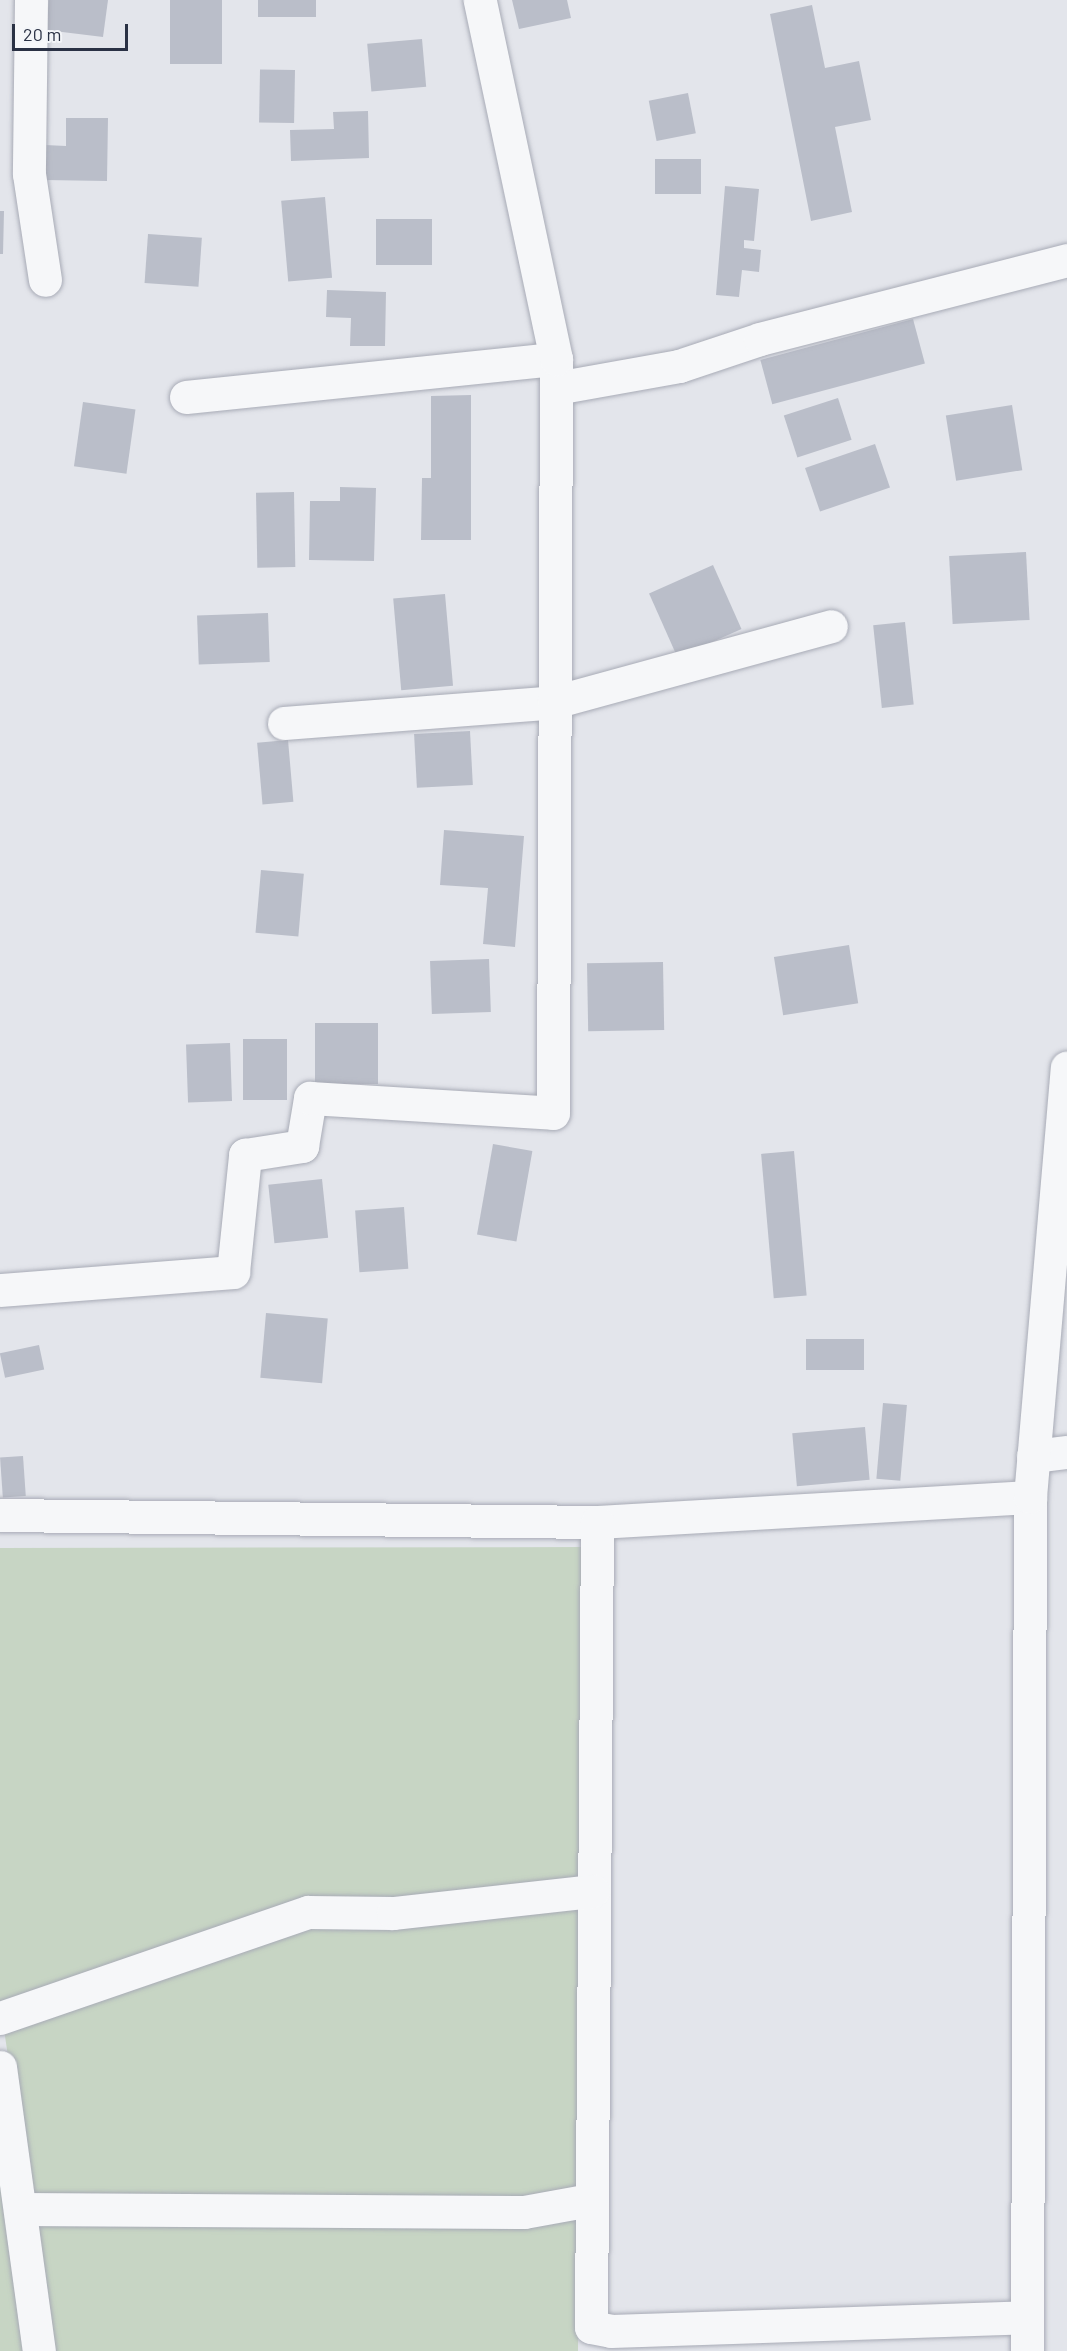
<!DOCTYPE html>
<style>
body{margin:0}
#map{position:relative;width:1067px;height:2351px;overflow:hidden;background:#e3e5eb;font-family:Barlow,sans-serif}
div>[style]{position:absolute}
.green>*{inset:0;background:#c7d5c4}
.building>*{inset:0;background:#babec9;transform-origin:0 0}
.roads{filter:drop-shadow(0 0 2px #a8abb6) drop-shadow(0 0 2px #a8abb6)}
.minor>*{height:33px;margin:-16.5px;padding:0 16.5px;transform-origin:16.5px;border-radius:16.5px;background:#f6f7f9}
span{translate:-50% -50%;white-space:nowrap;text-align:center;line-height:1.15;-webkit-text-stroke:4.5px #f3f5f8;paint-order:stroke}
.scale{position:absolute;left:12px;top:24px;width:116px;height:27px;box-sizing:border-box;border:3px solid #2a3144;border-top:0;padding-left:8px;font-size:18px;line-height:21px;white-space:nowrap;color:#2a3144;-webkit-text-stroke:4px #f3f5f8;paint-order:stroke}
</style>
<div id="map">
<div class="green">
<div style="clip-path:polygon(585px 1547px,578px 2351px,0 2351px,0 2139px,20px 2136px,0 2003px,0 1548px)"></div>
</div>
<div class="building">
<div style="clip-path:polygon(49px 0,108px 0,103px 37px,46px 30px)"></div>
<div style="left:170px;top:0;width:52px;height:64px"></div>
<div style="left:258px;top:0;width:58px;height:17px"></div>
<div style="clip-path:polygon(512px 0,567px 0,571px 18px,519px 29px)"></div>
<div style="clip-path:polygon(812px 5px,825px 68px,859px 61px,871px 120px,835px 127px,852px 212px,811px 221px,770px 14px)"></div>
<div style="left:422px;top:39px;width:48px;height:55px;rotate:85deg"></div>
<div style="left:295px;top:70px;width:53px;height:35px;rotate:91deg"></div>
<div style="left:688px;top:93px;width:41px;height:40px;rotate:79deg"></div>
<div style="clip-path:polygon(368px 111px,369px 158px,291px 161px,290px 130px,334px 129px,333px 112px)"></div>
<div style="clip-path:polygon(66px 118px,108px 118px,107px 181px,45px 180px,45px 145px,66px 146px)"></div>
<div style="left:701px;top:159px;width:35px;height:46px;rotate:90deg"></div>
<div style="clip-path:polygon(725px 186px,759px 189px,754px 241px,744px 240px,744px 248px,761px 250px,759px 272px,742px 270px,739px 297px,716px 295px)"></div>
<div style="left:325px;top:197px;width:81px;height:44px;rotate:85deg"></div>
<div style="clip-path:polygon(0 211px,4px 211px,3px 254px,0 254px)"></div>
<div style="left:376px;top:219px;width:56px;height:46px"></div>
<div style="left:148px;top:234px;width:54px;height:49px;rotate:4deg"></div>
<div style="clip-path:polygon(327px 290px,386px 292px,385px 346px,350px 346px,351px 318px,326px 317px)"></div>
<div style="left:913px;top:319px;width:46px;height:158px;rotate:75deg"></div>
<div style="clip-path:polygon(471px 395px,471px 540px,421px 540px,422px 478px,431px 478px,431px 396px)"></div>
<div style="left:838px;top:398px;width:44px;height:57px;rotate:72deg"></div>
<div style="left:83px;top:402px;width:53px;height:65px;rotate:8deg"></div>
<div style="left:1012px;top:405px;width:66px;height:67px;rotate:81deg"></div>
<div style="left:875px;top:444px;width:46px;height:74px;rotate:71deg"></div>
<div style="clip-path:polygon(340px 487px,376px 488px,374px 561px,309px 560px,310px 501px,340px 501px)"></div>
<div style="left:294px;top:492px;width:75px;height:38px;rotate:89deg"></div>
<div style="left:1026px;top:552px;width:68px;height:77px;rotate:87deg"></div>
<div style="left:713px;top:565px;width:70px;height:70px;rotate:66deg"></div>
<div style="left:445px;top:594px;width:92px;height:52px;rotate:85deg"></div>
<div style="left:268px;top:613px;width:49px;height:71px;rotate:88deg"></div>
<div style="left:905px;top:622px;width:83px;height:32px;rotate:84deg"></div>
<div style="left:470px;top:731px;width:54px;height:56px;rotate:87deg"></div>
<div style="left:288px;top:740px;width:62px;height:31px;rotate:85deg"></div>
<div style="clip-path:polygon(444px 830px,524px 836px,515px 947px,483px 944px,488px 888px,440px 885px)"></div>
<div style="left:261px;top:870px;width:43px;height:63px;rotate:5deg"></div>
<div style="left:849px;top:945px;width:59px;height:76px;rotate:81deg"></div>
<div style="left:489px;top:959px;width:53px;height:59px;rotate:88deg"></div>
<div style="left:663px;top:962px;width:68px;height:76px;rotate:89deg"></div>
<div style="left:315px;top:1023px;width:63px;height:61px"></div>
<div style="left:243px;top:1039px;width:44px;height:61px"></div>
<div style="left:230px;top:1043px;width:58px;height:44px;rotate:88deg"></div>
<div style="left:493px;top:1144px;width:40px;height:92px;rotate:10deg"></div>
<div style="left:794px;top:1151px;width:145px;height:33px;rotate:85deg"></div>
<div style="left:322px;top:1179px;width:59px;height:54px;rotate:84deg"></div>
<div style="left:404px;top:1207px;width:62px;height:49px;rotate:86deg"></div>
<div style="left:266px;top:1313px;width:62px;height:65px;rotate:5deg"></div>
<div style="left:806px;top:1339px;width:58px;height:31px"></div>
<div style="left:39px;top:1345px;width:25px;height:40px;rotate:78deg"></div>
<div style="left:883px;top:1403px;width:24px;height:76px;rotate:5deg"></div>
<div style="left:865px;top:1427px;width:53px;height:73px;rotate:85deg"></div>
<div style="left:23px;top:1456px;width:40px;height:23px;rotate:86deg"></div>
</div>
<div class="roads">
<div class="minor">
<div style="left:31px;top:0;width:174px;rotate:90.7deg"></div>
<div style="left:29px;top:174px;width:107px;rotate:81.4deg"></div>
<div style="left:556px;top:388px;width:125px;rotate:-10.1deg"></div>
<div style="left:679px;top:366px;width:85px;rotate:-18.4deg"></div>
<div style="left:760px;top:339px;width:317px;rotate:-14.4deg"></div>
<div style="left:186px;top:397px;width:372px;rotate:-5.9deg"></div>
<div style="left:284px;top:723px;width:271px;rotate:-4.4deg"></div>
<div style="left:554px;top:702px;width:287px;rotate:-15.3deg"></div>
<div style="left:0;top:1290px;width:234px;rotate:-4.4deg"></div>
<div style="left:233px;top:1272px;width:118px;rotate:-84.1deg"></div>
<div style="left:245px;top:1155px;width:58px;rotate:-9deg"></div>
<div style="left:302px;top:1146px;width:49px;rotate:-80.5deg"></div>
<div style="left:310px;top:1098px;width:243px;rotate:3.5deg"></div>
<div style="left:553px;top:1113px;width:754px;rotate:-89.77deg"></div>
<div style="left:556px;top:359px;width:367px;rotate:-102deg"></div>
<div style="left:1033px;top:1456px;width:34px;rotate:-7deg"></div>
<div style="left:0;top:1515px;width:597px;rotate:0.67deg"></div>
<div style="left:597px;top:1522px;width:434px;rotate:-3.3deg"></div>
<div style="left:597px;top:1522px;width:805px;rotate:90.43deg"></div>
<div style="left:591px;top:2327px;width:20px;rotate:11deg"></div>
<div style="left:611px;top:2331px;width:416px;rotate:-1.9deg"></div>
<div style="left:0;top:2018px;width:326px;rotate:-19deg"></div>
<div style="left:308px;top:1912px;width:85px;rotate:0.7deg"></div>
<div style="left:393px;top:1913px;width:201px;rotate:-6.3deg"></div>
<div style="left:0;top:2067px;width:287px;rotate:82.2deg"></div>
<div style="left:20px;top:2209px;width:504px;rotate:0.34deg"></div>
<div style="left:524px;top:2212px;width:67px;rotate:-10.3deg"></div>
<div style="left:1027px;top:2351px;width:854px;rotate:-89.8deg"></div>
<div style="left:1030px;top:1497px;width:431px;rotate:-85.1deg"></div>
</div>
</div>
<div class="scale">20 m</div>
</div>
